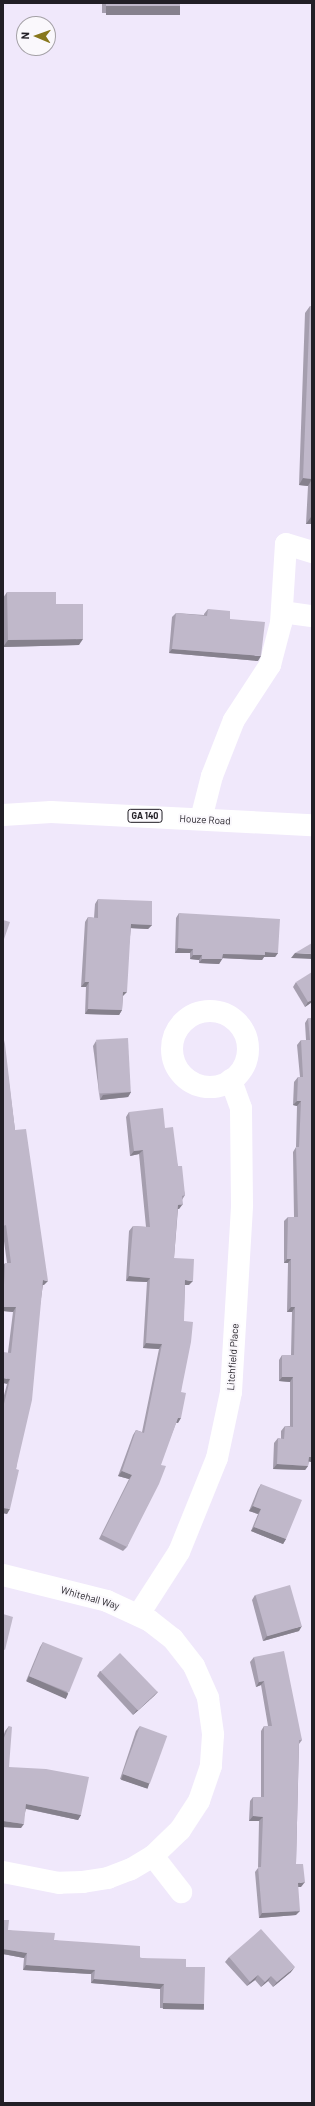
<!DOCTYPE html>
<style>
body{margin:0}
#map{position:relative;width:315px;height:2106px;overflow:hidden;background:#f0e8fb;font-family:Barlow,sans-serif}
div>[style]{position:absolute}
.minor>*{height:22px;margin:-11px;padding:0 11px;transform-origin:11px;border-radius:11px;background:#fff}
.minor>.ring{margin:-11px;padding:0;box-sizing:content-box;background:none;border:22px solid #fff;border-radius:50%}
.major>*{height:22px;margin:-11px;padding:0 11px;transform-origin:11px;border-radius:11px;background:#fff}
.wall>*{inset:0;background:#a59eae;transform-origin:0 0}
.shaded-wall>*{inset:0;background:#86818d;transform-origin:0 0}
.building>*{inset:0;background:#c0b8ca;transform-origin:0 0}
span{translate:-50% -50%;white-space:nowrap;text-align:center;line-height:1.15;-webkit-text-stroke:4px #faf8fc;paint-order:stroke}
.shield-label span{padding:1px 3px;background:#faf8fc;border:1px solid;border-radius:3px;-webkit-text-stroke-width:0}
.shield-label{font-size:9px;color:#221f26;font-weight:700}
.street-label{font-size:10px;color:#221f26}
.frame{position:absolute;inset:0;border:4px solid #221f26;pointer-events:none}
.north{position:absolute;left:16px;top:16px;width:40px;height:40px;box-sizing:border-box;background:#faf8fc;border:1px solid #a4a1a6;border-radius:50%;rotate:272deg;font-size:11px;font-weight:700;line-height:16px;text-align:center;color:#221f26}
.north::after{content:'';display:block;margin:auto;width:14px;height:18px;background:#88771c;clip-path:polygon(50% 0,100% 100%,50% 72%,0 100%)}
</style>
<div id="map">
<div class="minor">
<div style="left:282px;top:612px;width:30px;rotate:8deg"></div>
<div style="left:201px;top:819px;width:44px;rotate:-75.7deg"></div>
<div style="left:212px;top:776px;width:60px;rotate:-68.6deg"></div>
<div style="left:234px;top:720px;width:66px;rotate:-56.8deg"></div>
<div style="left:270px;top:665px;width:43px;rotate:-75.3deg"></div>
<div style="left:281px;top:623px;width:79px;rotate:-86.4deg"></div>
<div style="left:286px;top:544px;width:27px;rotate:17deg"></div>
<div class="ring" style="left:172px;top:1011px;width:54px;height:54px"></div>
<div style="left:3px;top:1575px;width:107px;rotate:14deg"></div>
<div style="left:107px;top:1601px;width:47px;rotate:24.9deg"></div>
<div style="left:150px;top:1621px;width:29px;rotate:38deg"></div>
<div style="left:173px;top:1639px;width:34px;rotate:52deg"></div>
<div style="left:194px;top:1666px;width:35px;rotate:66deg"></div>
<div style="left:208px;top:1698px;width:37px;rotate:82deg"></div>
<div style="left:213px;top:1735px;width:31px;rotate:94deg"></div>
<div style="left:211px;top:1766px;width:37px;rotate:109deg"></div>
<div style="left:199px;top:1801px;width:35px;rotate:123deg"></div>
<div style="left:180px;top:1830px;width:37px;rotate:136deg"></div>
<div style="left:153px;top:1856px;width:26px;rotate:149deg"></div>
<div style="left:131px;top:1869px;width:25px;rotate:159deg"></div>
<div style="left:108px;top:1878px;width:25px;rotate:171deg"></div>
<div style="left:83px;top:1882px;width:24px;rotate:178deg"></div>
<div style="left:59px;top:1883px;width:57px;rotate:-168.9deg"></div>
<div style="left:139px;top:1614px;width:74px;rotate:-57.2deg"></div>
<div style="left:179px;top:1552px;width:101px;rotate:-68deg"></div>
<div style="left:217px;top:1458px;width:67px;rotate:-78deg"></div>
<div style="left:231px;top:1392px;width:187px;rotate:-86.6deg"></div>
<div style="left:242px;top:1205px;width:97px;rotate:-90.6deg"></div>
<div style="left:241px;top:1108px;width:30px;rotate:-110deg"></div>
<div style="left:153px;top:1856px;width:46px;rotate:52.1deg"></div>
</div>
<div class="major">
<div style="left:3px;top:815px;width:48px;rotate:-3.6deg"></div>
<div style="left:51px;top:812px;width:261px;rotate:2.9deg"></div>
</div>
<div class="wall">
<div style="left:102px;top:3px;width:78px;height:10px"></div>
<div style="clip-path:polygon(310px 306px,312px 306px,312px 524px,306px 524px,308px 486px,299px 485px,305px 313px)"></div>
<div style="clip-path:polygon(7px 592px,56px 604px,79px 645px,3px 647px,3px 598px)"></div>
<div style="clip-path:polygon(208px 609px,230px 619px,258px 661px,169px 653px,172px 617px,176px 613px,204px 615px,204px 614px)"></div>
<div style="clip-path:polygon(98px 899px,152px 925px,148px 929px,131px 928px,123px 996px,122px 1010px,119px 1015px,85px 1014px,86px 987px,81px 987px,85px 922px,88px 917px,94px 918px,95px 904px)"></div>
<div style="clip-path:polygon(179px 913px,278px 953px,275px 957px,264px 957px,262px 960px,223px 958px,219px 964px,199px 963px,199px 960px,190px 959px,190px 953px,175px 953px,176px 918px)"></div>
<div style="clip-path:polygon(296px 982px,312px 1002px,305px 1007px,293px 987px)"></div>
<div style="clip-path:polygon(308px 1018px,312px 1018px,311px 1462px,309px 1461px,308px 1466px,305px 1470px,273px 1469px,274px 1443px,278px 1438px,281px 1439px,281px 1431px,285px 1426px,290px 1426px,290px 1382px,279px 1381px,279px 1360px,282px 1355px,291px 1355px,292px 1312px,287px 1312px,288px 1263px,284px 1263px,284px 1221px,288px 1217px,294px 1217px,293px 1152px,296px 1147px,297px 1106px,293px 1105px,294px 1082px,298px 1077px,300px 1077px,297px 1045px,301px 1040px,306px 1040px,305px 1023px)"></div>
<div style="clip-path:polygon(3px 1036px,15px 1130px,44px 1285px,43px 1285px,16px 1469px,7px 1514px,3px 1513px,3px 1399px,7px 1384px,8px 1352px,13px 1312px,3px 1311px,3px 1266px,5px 1263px,7px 1263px,3px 1234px)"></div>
<div style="clip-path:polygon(96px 1041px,131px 1092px,128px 1097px,100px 1100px,93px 1046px)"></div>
<div style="clip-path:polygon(129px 1112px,165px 1128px,178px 1166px,185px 1195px,182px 1200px,179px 1209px,178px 1209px,174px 1258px,189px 1285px,185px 1285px,181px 1392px,178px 1423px,176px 1423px,127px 1547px,123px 1551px,99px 1539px,129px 1479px,118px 1476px,133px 1435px,136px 1430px,142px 1432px,159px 1349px,143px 1348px,147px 1282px,126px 1281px,129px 1231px,133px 1226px,146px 1227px,139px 1154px,130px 1156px,126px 1117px)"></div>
<div style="clip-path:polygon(261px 1484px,286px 1539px,283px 1544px,251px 1531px,258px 1514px,249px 1511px,258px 1489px)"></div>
<div style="clip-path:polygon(255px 1595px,299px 1631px,263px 1641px,252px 1600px)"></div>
<div style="clip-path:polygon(43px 1642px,68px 1693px,65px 1698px,26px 1681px,40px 1647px)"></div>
<div style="clip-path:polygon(254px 1657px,302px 1740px,299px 1744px,296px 1864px,301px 1887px,298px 1887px,296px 1915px,259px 1918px,255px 1872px,258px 1868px,259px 1821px,249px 1821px,250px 1801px,253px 1797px,261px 1797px,261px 1731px,264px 1726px,268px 1726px,261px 1685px,256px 1687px,250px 1662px)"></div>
<div style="clip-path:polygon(100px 1671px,158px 1692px,154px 1696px,133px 1715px,97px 1676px)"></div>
<div style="clip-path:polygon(9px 1726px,9px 1767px,81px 1815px,78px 1820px,26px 1809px,21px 1828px,3px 1827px,3px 1737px,5px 1731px)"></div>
<div style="clip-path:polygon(140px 1726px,149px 1783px,146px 1788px,120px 1779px,136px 1731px)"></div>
<div style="clip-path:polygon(3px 1920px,8px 1930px,54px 1940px,186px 1967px,204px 2004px,201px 2009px,160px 2008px,160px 1989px,91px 1983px,91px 1974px,23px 1970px,24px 1958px,3px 1954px)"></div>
<div style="clip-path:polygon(229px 1957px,291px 1972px,273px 1987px,268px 1981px,261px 1987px,255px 1980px,247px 1986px,225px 1962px)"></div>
</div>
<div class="shaded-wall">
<div style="left:106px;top:6px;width:74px;height:9px"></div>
<div style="clip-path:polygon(303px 478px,312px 479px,308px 486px,299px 485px)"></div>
<div style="clip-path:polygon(311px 517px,312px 517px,312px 524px,306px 524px)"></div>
<div style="clip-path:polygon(83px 639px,79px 645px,3px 647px,8px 640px)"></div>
<div style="clip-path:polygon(172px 649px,261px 656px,258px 661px,169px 653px)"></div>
<div style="clip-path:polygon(131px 924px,152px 925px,148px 929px,128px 928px)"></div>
<div style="clip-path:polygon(178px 948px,193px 949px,190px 953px,175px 953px)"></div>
<div style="clip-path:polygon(265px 952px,278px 953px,275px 957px,264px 957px,262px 960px,219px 958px,223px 954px)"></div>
<div style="clip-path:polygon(295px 953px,312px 954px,312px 959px,291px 958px)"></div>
<div style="clip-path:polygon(193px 955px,202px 955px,199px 960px,190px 959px)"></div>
<div style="clip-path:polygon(202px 959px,222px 959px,219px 964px,199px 963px)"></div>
<div style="clip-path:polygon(85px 982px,89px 982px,86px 987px,81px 987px)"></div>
<div style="clip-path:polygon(123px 992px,127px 992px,123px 996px,120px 996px)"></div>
<div style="clip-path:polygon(312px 1000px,312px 1002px,305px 1007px,308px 1002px)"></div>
<div style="clip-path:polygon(88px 1009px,122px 1010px,119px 1015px,85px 1014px)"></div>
<div style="clip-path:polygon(131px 1092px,128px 1097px,100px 1100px,103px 1095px)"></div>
<div style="clip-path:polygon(297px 1101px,301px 1101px,297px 1106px,293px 1105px)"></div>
<div style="clip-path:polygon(143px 1150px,139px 1154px,130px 1156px,134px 1151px)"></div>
<div style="clip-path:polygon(183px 1204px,179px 1209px,175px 1209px,178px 1205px)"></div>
<div style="clip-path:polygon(287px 1259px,291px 1259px,288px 1263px,284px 1263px)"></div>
<div style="clip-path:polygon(129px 1276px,150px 1278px,147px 1282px,126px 1281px)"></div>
<div style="clip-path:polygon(43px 1280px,48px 1281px,44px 1285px,40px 1285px)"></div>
<div style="clip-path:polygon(185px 1280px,193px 1281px,189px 1285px,182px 1285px)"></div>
<div style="clip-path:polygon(3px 1307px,16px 1307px,13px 1312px,3px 1311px)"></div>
<div style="clip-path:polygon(291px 1307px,295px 1307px,292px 1312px,287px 1312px)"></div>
<div style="clip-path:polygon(146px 1343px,162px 1344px,159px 1349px,143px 1348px)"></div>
<div style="clip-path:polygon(282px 1377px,293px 1377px,290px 1382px,279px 1381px)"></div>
<div style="clip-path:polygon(3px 1378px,10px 1379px,7px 1384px,3px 1383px)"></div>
<div style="clip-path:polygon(178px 1418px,181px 1418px,178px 1423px,175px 1422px)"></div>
<div style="clip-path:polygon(309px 1457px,312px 1457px,312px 1459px,311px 1462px,306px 1461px)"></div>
<div style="clip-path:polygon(277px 1464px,308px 1466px,305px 1470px,273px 1469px)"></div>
<div style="clip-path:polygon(122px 1471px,132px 1475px,129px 1479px,118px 1476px)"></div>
<div style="clip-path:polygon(253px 1506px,261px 1509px,258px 1514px,249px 1511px)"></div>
<div style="clip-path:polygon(3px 1508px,10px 1509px,7px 1514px,3px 1513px)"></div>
<div style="clip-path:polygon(254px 1527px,286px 1539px,283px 1544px,251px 1531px)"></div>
<div style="clip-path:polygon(302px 1626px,299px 1631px,263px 1641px,267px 1636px)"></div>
<div style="left:29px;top:1676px;width:43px;height:6px;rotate:24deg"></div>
<div style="clip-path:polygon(264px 1681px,261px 1685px,256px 1687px,259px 1682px)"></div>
<div style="clip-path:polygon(158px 1692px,154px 1696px,133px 1715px,136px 1711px)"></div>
<div style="left:123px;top:1774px;width:28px;height:6px;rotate:19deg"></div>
<div style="clip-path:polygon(26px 1804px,81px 1815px,78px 1820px,23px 1808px)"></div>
<div style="clip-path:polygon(253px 1816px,263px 1817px,259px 1821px,249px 1821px)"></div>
<div style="clip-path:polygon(3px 1821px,24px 1824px,21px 1828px,3px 1827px)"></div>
<div style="clip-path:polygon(305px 1882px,301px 1887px,294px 1887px,298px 1883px)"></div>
<div style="clip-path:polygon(300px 1911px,296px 1915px,259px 1918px,262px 1913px)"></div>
<div style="clip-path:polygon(3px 1949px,27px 1953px,24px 1958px,3px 1954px)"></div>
<div style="clip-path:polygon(26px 1965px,95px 1970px,91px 1974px,23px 1970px)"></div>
<div style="clip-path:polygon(295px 1967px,291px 1972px,273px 1987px,277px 1982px)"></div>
<div style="clip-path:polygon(258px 1975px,255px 1980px,247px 1986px,250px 1982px)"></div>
<div style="clip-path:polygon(271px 1976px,268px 1981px,261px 1987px,265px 1982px)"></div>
<div style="clip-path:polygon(94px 1979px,164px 1984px,160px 1989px,91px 1983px)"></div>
<div style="left:163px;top:2003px;width:41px;height:6px;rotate:1deg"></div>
</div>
<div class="building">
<div style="left:106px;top:3px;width:74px;height:3px"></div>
<div style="clip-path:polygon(310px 306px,312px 306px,312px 479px,303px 478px)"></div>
<div style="clip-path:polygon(312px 488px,312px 517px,311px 517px)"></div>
<div style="clip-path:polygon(7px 592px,56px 592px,56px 604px,83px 604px,83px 639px,8px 640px)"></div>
<div style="clip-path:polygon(208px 609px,230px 611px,230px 619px,265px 622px,261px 656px,172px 649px,176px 613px,207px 616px)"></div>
<div style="clip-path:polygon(98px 899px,152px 901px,152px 925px,131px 924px,127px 992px,123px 992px,122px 1010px,88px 1009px,89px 982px,85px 982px,88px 917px,98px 918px)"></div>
<div style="clip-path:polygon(179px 913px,280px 919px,278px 953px,265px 952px,265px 955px,223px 954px,222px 959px,202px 959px,202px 955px,193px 955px,193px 949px,178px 948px)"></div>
<div style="clip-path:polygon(3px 920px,10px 922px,3px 942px)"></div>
<div style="clip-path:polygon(312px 943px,312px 954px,295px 953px)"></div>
<div style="clip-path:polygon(312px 972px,312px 1000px,308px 1002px,296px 982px)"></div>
<div style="clip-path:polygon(308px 1018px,312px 1018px,312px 1457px,309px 1457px,308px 1466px,277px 1464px,278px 1438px,284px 1439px,285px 1426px,293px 1427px,293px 1377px,282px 1377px,282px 1355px,294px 1355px,295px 1307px,291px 1307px,291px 1259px,287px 1259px,288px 1217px,298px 1217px,296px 1147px,299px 1147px,301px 1101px,297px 1101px,298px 1077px,303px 1077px,301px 1040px,310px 1040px)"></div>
<div style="clip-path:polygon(3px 1036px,5px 1044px,15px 1130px,26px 1129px,48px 1281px,43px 1280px,32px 1400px,16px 1469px,19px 1470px,10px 1509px,3px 1508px,3px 1408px,10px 1379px,3px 1378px,3px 1352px,11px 1353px,16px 1307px,3px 1307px,5px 1263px,11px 1263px,6px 1225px,3px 1226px)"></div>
<div style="left:128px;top:1038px;width:54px;height:32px;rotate:87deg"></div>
<div style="clip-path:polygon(163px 1108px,165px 1128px,173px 1127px,178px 1166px,182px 1166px,185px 1195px,182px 1196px,183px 1204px,178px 1205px,174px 1258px,194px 1259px,193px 1281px,185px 1280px,184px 1321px,193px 1322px,191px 1342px,181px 1392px,186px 1393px,181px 1418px,178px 1418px,161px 1465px,166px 1466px,159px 1484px,127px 1547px,102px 1535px,132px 1475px,122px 1471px,136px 1430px,144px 1433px,162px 1344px,146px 1343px,150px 1278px,129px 1276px,133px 1226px,150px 1227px,143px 1150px,134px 1151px,129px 1112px)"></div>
<div style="clip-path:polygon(261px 1484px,302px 1500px,286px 1539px,254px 1527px,261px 1509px,253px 1506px)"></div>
<div style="left:290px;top:1585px;width:43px;height:36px;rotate:74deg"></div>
<div style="clip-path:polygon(3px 1614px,13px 1617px,5px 1650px,3px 1649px)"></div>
<div style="left:43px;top:1642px;width:43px;height:37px;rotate:22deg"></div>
<div style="clip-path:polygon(284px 1651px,302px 1740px,299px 1740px,296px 1864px,303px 1864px,305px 1882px,298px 1883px,300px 1911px,262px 1913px,258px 1867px,261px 1867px,263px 1817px,253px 1816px,253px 1797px,264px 1797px,264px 1726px,272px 1726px,264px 1681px,259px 1682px,254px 1657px)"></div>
<div style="left:120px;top:1653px;width:54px;height:27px;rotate:46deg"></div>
<div style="clip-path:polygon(9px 1726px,12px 1727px,9px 1767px,46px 1769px,89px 1777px,81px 1815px,26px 1804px,24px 1824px,3px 1821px,3px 1740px)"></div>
<div style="left:140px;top:1726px;width:29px;height:51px;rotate:20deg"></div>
<div style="clip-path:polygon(3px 1920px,9px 1920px,8px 1930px,55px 1933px,54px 1940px,140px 1946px,140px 1958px,186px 1959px,186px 1967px,205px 1967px,204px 2004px,163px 2003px,164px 1984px,94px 1979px,95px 1970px,26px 1965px,27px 1953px,3px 1949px)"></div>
<div style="clip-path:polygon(261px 1929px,295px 1967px,277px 1982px,271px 1976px,265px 1982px,258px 1975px,250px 1982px,229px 1957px)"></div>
</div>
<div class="shield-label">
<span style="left:145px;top:816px">GA 140</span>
</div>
<div class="street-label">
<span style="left:205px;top:820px;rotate:3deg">Houze Road</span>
<span style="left:233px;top:1357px;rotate:-86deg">Litchfield Place</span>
<span style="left:90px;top:1598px;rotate:16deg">Whitehall Way</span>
</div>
<div class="frame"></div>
<div class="north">N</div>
</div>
